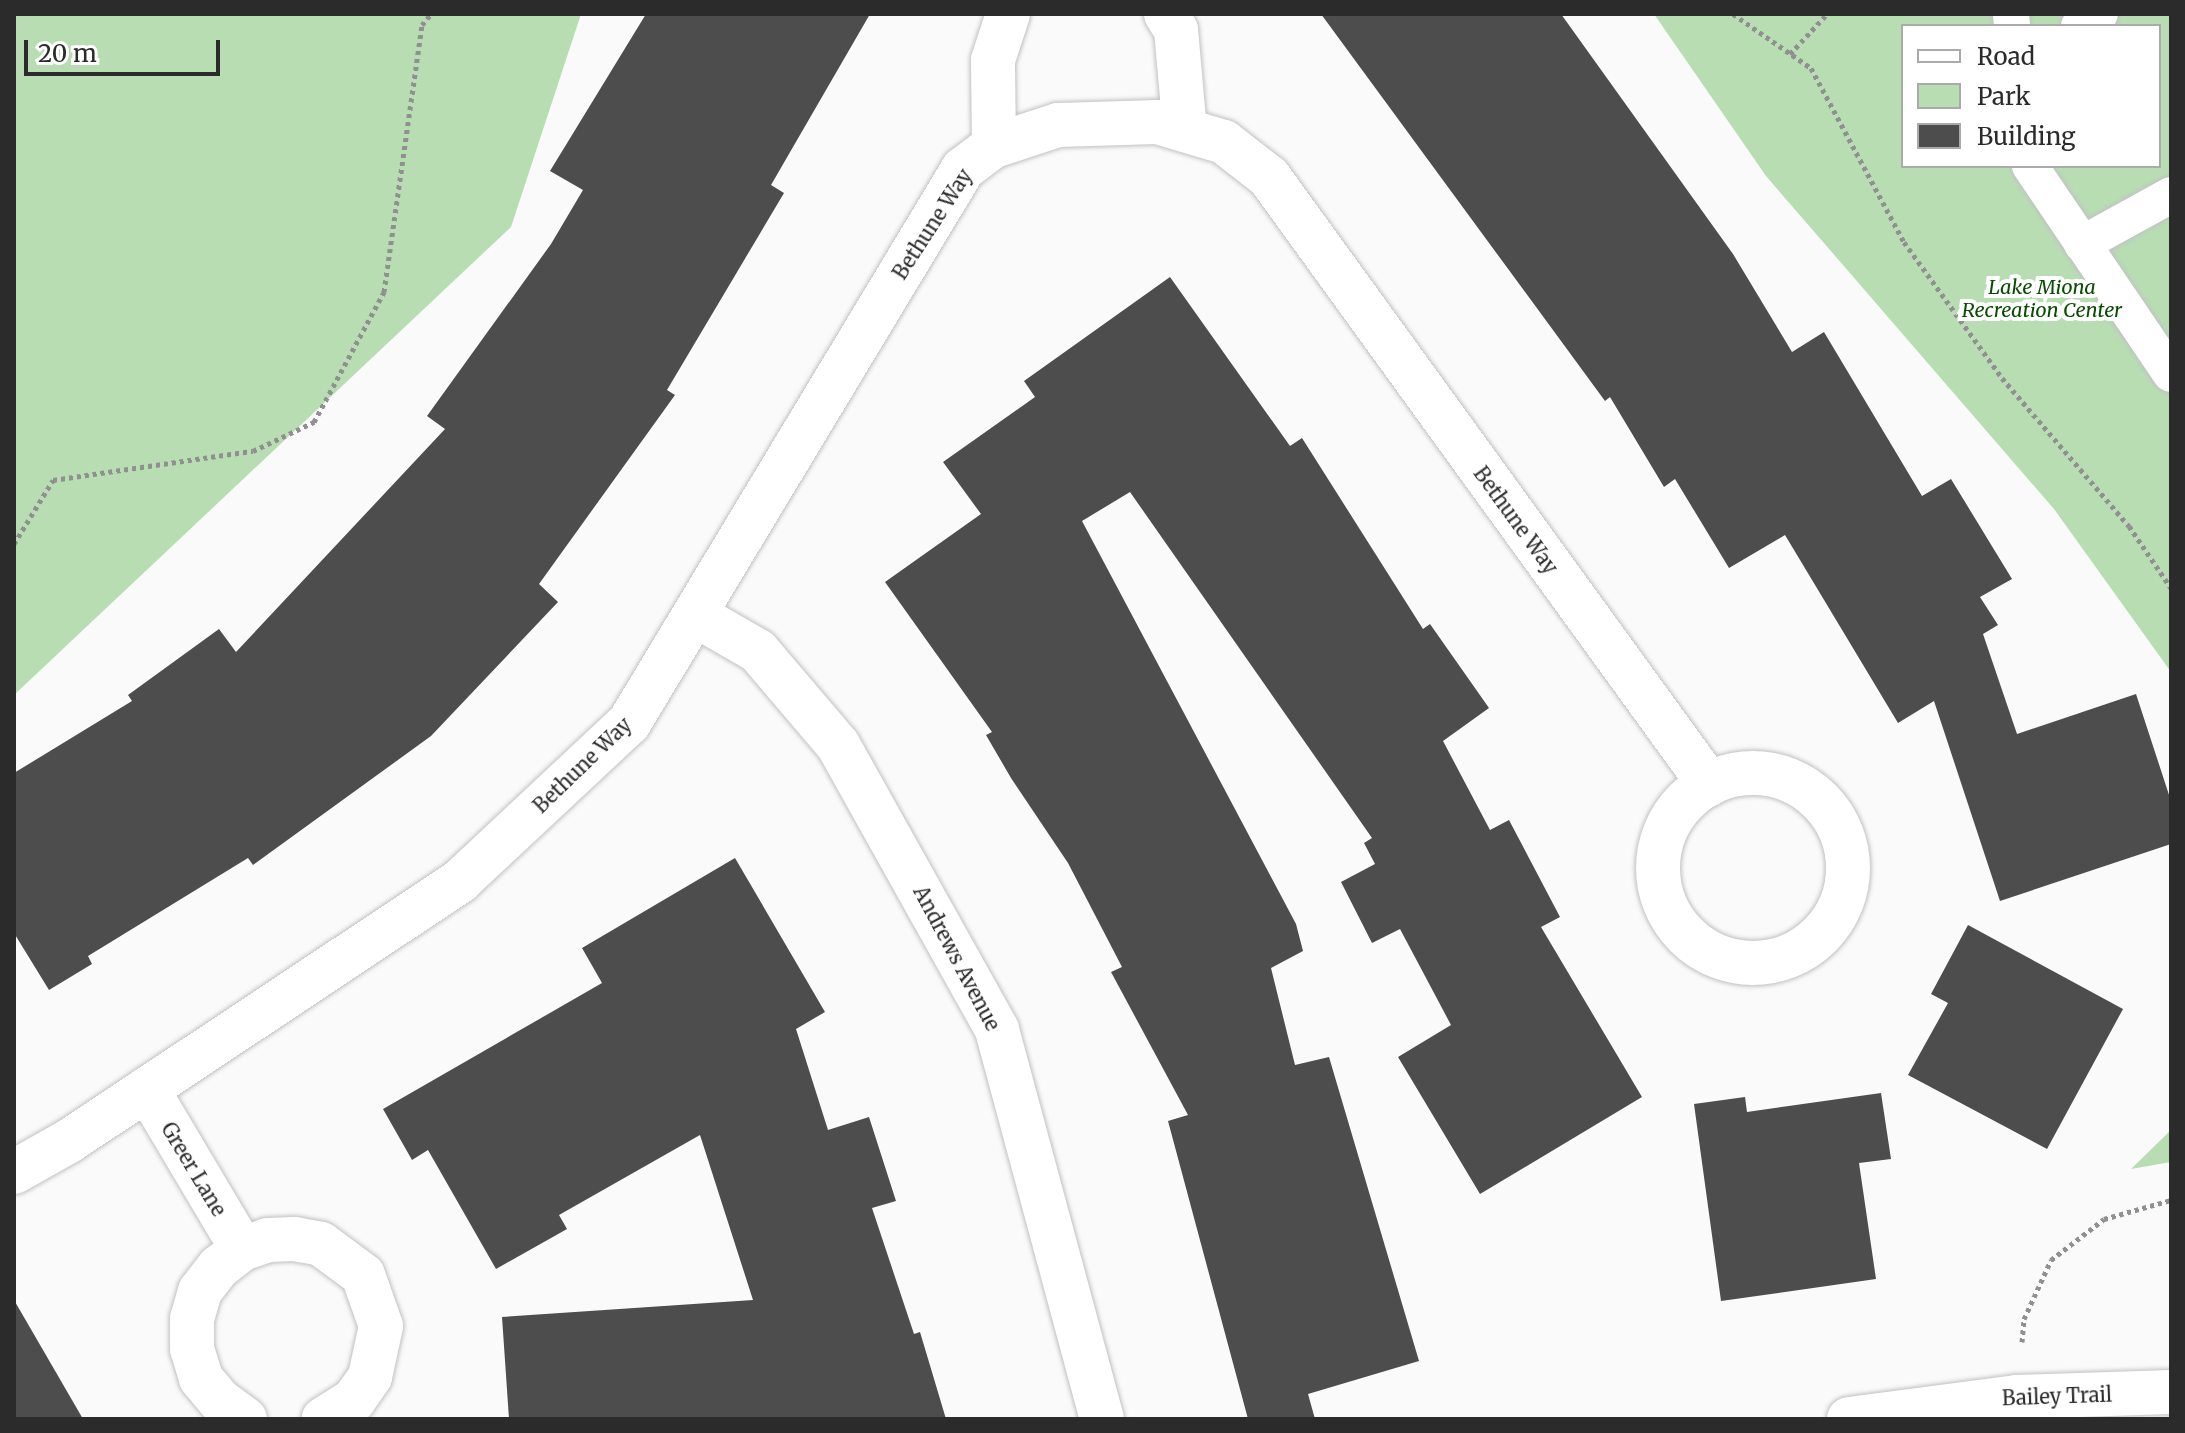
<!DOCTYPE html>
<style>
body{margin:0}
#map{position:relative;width:2185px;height:1433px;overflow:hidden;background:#fafafb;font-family:Merriweather,serif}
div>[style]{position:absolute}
.green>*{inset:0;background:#b8ddb3}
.building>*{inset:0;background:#4e4d4d}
.path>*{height:5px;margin-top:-2.5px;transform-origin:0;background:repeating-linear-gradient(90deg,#909091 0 4px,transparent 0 8px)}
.roads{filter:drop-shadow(0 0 2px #c1c1c3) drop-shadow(0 0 2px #c1c1c3)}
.lane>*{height:36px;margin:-18px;padding:0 18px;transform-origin:18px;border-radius:18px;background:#fff}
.street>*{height:44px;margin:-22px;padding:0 22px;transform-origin:22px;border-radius:22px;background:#fff}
.street>.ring{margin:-22px;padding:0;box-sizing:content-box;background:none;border:44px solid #fff;border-radius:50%}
.secondary>*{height:44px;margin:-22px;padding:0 22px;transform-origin:22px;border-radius:22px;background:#fff}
span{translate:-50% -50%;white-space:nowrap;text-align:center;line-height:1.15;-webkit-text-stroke:8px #fff;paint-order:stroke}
.street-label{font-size:20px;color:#2b2b2c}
.park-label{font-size:20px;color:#0a4c03;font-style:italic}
.frame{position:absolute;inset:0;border:16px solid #2b2b2c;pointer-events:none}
.legend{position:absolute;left:1901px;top:24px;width:260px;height:144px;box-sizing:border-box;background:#fff;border:2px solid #aaaaab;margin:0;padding:10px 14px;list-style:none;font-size:24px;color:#2b2b2c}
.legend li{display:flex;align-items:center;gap:16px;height:40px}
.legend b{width:40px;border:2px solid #aaaaab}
.scale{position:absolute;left:24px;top:40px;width:196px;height:36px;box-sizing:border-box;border:4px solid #2b2b2c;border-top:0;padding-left:10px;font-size:24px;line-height:28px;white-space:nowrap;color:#2b2b2c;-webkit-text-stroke:6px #fff;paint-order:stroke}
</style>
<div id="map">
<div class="green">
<div style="clip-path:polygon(14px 14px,581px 14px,511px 227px,14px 695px)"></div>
<div style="clip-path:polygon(evenodd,1654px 14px,2171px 14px,2171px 672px,2054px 509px,1766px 176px,1654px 14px,1903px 26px,2159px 26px,2159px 166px,1903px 166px,1903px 26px)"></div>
<div style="clip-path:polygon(2171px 1130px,2171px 1162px,2131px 1169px)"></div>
</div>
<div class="building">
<div style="clip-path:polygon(646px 14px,870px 14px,771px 185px,784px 193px,667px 390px,675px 395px,539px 584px,558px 602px,431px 736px,253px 865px,248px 858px,88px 956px,92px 964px,49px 990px,14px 933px,14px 773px,132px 701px,128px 695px,219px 629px,236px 652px,445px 429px,427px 416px,551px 244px,583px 190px,550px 171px)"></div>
<div style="clip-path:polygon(1321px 14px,1561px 14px,1733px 254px,1792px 352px,1824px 332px,1922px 496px,1951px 479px,2012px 579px,1980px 597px,1998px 625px,1983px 634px,2017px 734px,2136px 694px,2171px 801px,2171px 844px,2000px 901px,1934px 701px,1898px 723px,1785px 535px,1729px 568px,1675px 479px,1664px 487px,1610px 397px,1605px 401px)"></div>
<div style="clip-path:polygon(1170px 277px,1290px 446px,1302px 438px,1423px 629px,1430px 624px,1489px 708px,1443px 741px,1490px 830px,1509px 820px,1560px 917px,1541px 927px,1642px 1097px,1480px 1194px,1398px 1057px,1451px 1025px,1400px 929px,1372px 943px,1341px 882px,1375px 864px,1364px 843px,1372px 838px,1130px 492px,1082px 521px,1296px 924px,1303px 951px,1271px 968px,1295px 1065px,1329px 1057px,1419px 1361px,1308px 1394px,1315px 1419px,1248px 1419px,1168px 1121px,1188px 1115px,1111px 972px,1122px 967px,1068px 863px,1011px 778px,986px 735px,992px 732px,885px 582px,981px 514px,943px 462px,1035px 397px,1024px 381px)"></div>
<div style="clip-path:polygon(735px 858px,825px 1012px,796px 1029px,828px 1130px,869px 1117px,896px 1201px,872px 1208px,914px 1334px,920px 1332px,946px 1419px,509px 1419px,502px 1317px,753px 1300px,700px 1135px,559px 1215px,567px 1229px,496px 1269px,428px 1150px,412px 1160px,383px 1109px,602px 983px,582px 948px)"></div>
<div style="clip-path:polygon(1968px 925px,2123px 1009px,2047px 1149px,1908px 1075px,1948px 1003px,1931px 994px)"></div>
<div style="clip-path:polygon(1881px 1093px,1891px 1159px,1859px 1163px,1876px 1279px,1721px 1301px,1694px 1104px,1745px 1097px,1747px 1112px)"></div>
<div style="clip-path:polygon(14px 1300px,83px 1419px,14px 1419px)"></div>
</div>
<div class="path">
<div style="left:1733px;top:14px;width:95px;rotate:34.7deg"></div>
<div style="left:1811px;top:68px;width:197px;rotate:61.9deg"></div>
<div style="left:1904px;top:242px;width:168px;rotate:54.2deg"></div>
<div style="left:2002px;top:378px;width:195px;rotate:49.4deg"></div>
<div style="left:2129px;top:526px;width:75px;rotate:55.9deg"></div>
<div style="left:1790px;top:54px;width:54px;rotate:-47.2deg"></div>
<div style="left:14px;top:544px;width:75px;rotate:-58.6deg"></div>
<div style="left:53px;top:480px;width:202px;rotate:-8.3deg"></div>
<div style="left:253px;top:451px;width:68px;rotate:-25.4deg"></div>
<div style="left:314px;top:422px;width:148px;rotate:-61.7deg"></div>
<div style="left:384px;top:292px;width:270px;rotate:-81.9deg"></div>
<div style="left:422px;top:25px;width:14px;rotate:-51deg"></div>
<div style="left:2022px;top:1342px;width:23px;rotate:-85deg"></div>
<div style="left:2024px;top:1319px;width:65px;rotate:-65.4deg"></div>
<div style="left:2051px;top:1260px;width:67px;rotate:-37.7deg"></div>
<div style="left:2104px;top:1219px;width:70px;rotate:-15.8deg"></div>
</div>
<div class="roads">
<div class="lane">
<div style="left:2011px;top:14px;width:12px;rotate:85deg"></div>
<div style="left:2079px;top:26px;width:24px;rotate:-30deg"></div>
<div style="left:2030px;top:166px;width:251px;rotate:55.9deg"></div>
<div style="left:2082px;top:244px;width:102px;rotate:-28.8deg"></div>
</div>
<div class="street">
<div style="left:1166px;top:14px;width:19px;rotate:58deg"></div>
<div style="left:1176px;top:30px;width:100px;rotate:84.9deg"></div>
<div style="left:994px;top:146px;width:86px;rotate:-90.7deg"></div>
<div style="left:993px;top:60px;width:48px;rotate:-71.9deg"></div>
<div style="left:697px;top:616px;width:70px;rotate:29.8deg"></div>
<div style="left:758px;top:651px;width:123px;rotate:49.6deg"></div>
<div style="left:838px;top:745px;width:326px;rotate:60.8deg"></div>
<div style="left:997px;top:1030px;width:403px;rotate:74.9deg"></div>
<div class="ring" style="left:1658px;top:773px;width:146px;height:146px"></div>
<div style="left:147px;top:1089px;width:186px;rotate:59.3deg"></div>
<div style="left:14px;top:1172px;width:63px;rotate:-29.4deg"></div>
<div style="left:69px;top:1141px;width:470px;rotate:-33.6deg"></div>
<div style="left:460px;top:881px;width:231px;rotate:-43.1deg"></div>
<div style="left:629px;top:723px;width:647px;rotate:-58.91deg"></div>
<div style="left:963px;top:169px;width:39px;rotate:-37deg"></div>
<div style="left:994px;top:146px;width:67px;rotate:-18.2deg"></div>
<div style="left:1058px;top:125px;width:99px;rotate:-1.7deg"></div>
<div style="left:1157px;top:122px;width:70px;rotate:16.6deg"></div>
<div style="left:1224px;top:142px;width:57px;rotate:37.9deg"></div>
<div style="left:1269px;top:177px;width:750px;rotate:54.06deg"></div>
<div style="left:245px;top:1419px;width:31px;rotate:-144deg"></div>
<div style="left:220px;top:1401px;width:30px;rotate:-130deg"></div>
<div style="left:201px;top:1378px;width:30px;rotate:-107deg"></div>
<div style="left:192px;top:1349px;width:30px;rotate:-90deg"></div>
<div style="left:192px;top:1319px;width:29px;rotate:-74deg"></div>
<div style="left:200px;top:1291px;width:31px;rotate:-52deg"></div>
<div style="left:219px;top:1267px;width:29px;rotate:-38deg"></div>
<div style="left:242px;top:1249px;width:28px;rotate:-19deg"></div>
<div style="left:268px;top:1240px;width:26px;rotate:-2deg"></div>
<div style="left:294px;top:1239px;width:27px;rotate:10deg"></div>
<div style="left:321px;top:1244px;width:52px;rotate:36.4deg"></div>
<div style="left:363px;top:1275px;width:54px;rotate:70.6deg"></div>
<div style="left:381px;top:1326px;width:52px;rotate:102.2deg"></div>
<div style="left:370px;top:1377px;width:28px;rotate:125deg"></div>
<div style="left:354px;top:1400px;width:36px;rotate:148deg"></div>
</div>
<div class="secondary">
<div style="left:1849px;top:1419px;width:169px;rotate:-7.5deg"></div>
<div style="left:2017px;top:1397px;width:154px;rotate:-1.9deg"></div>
</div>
</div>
<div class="street-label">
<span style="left:932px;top:224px;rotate:-57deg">Bethune Way</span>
<span style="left:1516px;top:520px;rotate:54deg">Bethune Way</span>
<span style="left:582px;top:765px;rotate:-44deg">Bethune Way</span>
<span style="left:957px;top:958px;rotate:62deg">Andrews Avenue</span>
<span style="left:194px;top:1169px;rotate:59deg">Greer Lane</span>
<span style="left:2057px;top:1396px;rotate:-2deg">Bailey Trail</span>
</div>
<div class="park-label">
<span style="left:2042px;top:298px">Lake Miona<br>Recreation Center</span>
</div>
<div class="frame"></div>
<ul class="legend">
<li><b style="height:10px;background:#fff"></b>Road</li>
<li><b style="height:22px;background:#b8ddb3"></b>Park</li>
<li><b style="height:22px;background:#4e4d4d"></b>Building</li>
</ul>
<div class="scale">20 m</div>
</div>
